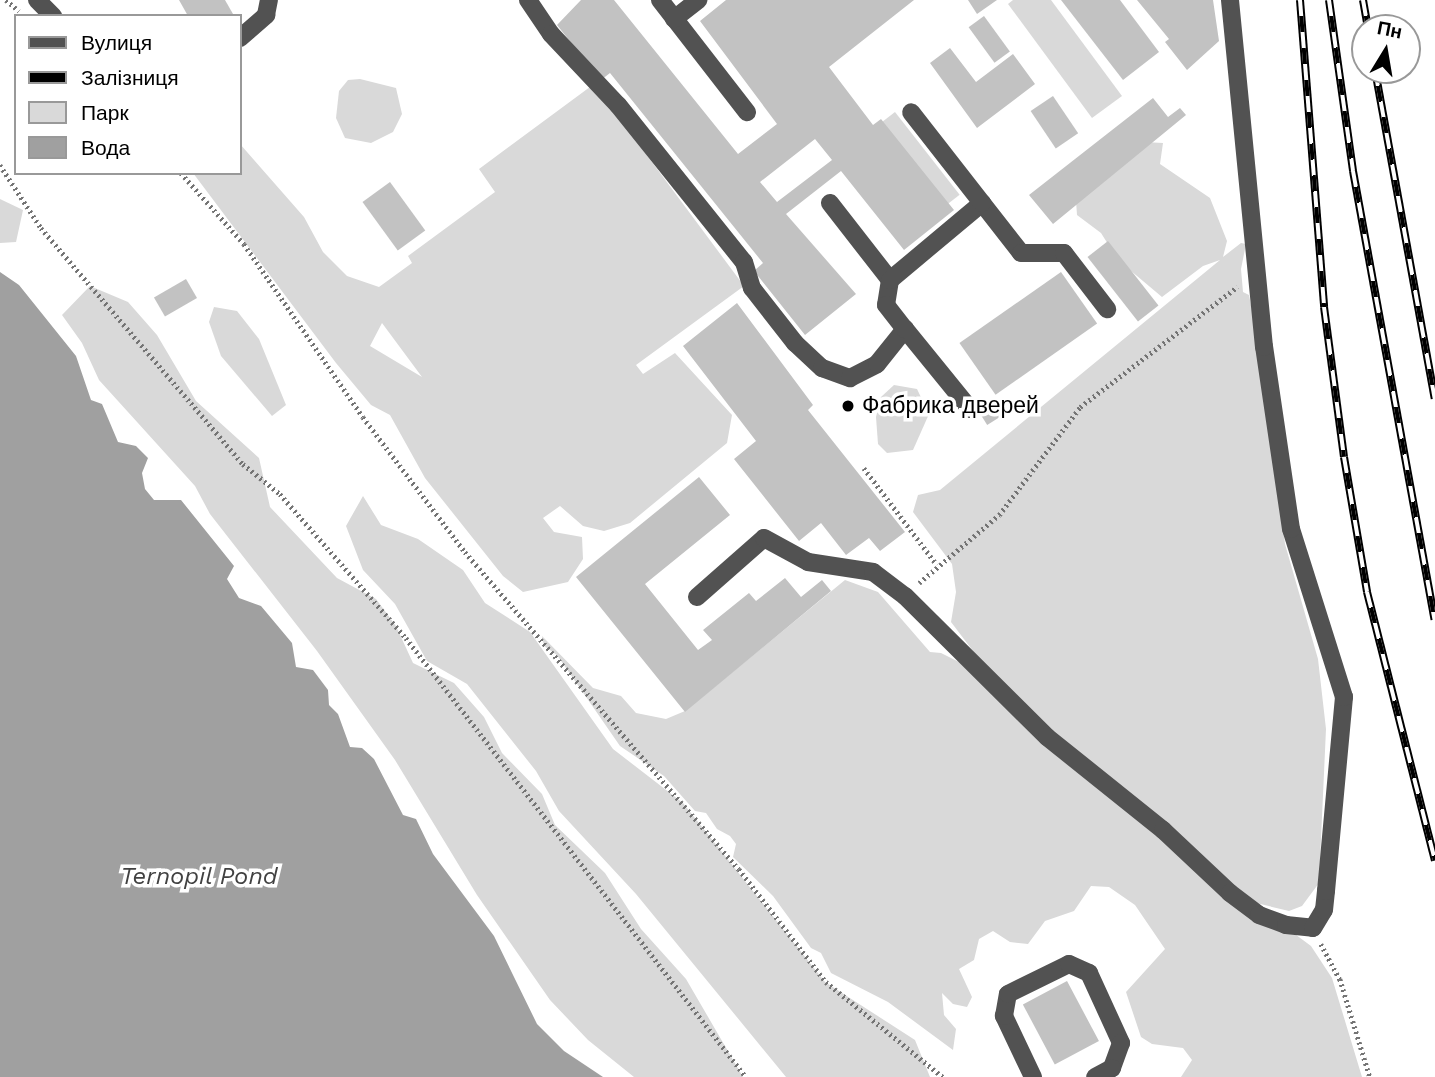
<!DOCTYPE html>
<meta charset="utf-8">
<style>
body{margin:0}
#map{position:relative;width:1435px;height:1077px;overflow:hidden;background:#fff;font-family:"Work Sans",sans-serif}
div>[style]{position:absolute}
.green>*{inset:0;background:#d9d9d9;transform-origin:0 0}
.water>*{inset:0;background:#a0a0a0}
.building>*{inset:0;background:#c2c2c2;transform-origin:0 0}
.path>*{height:4.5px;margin-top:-2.25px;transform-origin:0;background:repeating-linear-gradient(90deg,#747474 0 2px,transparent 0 5.5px)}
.minor>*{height:18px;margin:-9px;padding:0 9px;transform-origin:9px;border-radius:9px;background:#525252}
.rail>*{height:8px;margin-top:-4px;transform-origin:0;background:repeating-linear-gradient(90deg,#fff 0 16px,#000 0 32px);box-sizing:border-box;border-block:2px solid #000}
.dots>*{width:19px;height:19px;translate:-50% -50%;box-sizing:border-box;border:4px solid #fff;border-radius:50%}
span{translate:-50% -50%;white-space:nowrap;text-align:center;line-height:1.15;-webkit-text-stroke:7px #fff;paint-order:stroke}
.poi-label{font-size:23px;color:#000}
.left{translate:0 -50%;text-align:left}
.water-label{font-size:24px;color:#414141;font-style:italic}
.legend{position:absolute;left:14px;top:14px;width:228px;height:161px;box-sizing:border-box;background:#fff;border:2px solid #999;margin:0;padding:9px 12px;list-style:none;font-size:21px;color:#000}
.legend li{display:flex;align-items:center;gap:14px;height:35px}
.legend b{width:35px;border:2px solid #999}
.north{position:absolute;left:1351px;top:14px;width:70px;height:70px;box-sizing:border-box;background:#fff;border:2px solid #999;border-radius:50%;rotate:11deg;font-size:19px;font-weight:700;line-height:28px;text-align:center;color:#000}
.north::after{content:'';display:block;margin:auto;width:24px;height:32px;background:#000;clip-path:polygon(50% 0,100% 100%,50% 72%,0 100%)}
</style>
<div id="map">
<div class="green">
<div style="clip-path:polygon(1013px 0,1051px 0,1122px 96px,1092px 118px,1008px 4px)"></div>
<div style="clip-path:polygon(360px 79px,396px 88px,402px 114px,393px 132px,371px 143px,345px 138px,336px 118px,339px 91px,348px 80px)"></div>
<div style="clip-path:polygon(evenodd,594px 84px,744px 286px,636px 365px,643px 374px,675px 353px,732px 415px,727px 443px,630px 523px,604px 531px,583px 526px,560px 506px,543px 518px,554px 532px,582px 537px,583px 559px,568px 582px,523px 592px,503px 576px,425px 478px,390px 415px,371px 405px,336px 363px,193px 173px,240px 173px,240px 144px,304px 217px,323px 252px,347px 276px,379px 287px,412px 263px,408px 256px,495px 192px,479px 169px,594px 84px,382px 323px,422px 377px,370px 346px,382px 323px)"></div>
<div style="left:895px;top:112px;width:105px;height:16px;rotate:52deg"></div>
<div style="clip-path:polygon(1144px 142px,1163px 143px,1160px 164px,1210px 198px,1227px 241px,1223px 257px,1241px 243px,1246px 244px,1241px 269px,1243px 292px,1249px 295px,1260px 351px,1285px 544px,1318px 659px,1326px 729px,1319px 883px,1302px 906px,1289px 911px,1252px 902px,1075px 752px,986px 668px,951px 622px,956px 592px,952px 564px,913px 512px,918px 495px,940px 490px,1220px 260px,1203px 266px,1162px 297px,1118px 260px,1101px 233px,1077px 215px,1076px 201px)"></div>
<div style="clip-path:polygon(0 199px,23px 210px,16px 242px,0 243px)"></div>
<div style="clip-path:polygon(90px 286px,128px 302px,157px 335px,196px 401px,259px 458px,270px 507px,337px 578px,376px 599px,396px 626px,413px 663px,454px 683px,484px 717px,502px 753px,542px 794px,555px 825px,605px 873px,641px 929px,686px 979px,743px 1077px,634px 1077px,588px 1040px,550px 1000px,477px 895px,395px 760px,317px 651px,210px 514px,195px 486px,99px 380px,82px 343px,62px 315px)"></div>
<div style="clip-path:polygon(214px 307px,237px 311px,259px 339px,286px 405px,272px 416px,221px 356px,209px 322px)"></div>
<div style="clip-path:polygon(894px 385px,917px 389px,929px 414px,913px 450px,887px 453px,878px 444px,876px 417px,881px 397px)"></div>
<div style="clip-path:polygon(363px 496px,381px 525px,418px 539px,463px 570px,485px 603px,530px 632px,613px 749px,683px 803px,825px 982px,915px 1040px,930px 1077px,786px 1077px,636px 894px,559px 811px,536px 771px,467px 684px,427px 661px,395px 604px,363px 570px,346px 526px)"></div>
<div style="clip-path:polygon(845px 580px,878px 592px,930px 652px,941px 653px,963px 664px,1059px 758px,1311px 946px,1332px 978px,1362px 1077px,1181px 1077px,1192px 1060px,1183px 1048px,1152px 1044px,1141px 1037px,1126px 992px,1165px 949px,1135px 905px,1109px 887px,1091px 886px,1074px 911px,1045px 921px,1028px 944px,1010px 942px,993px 931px,979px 939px,974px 960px,959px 969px,972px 997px,967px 1007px,953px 1004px,942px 993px,944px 1015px,956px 1029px,953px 1050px,888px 1002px,831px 973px,821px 953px,811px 948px,773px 896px,733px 857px,736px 844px,730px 836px,717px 829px,706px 813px,695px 811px,664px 776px,620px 746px,557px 655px,544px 646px,542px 636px,593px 688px,621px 696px,636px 713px,666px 719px,685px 711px)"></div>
</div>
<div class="water">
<div style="clip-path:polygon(0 272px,19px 285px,76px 356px,91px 400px,102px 404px,118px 442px,136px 446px,148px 458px,142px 473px,145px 489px,154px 500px,181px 500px,234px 566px,227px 579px,239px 598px,261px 606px,292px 643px,296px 667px,313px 670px,328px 690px,329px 705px,338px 714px,350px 747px,362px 748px,374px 759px,403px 815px,416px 819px,433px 854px,494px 936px,537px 1024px,564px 1051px,603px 1077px,0 1077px)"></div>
</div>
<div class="building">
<div style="clip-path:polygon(179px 0,225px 0,233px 14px,188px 16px)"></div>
<div style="clip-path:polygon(evenodd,581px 0,614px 0,738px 154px,777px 124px,700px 21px,726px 0,914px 0,829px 67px,873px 125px,881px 119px,954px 210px,904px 250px,841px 171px,786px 214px,856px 294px,805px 335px,754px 271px,763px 263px,610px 73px,601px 80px,557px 25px,581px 0,815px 139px,832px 160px,777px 202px,760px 182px,815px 139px)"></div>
<div style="clip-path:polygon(968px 0,997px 0,977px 14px)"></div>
<div style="clip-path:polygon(1061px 0,1120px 0,1159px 52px,1123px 80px)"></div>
<div style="clip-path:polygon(1137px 0,1213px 0,1219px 41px,1187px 70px,1165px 42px,1169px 39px)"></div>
<div style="left:984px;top:16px;width:44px;height:19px;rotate:54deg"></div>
<div style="clip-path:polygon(950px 48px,976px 82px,1013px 54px,1035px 84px,977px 128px,930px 63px)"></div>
<div style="left:1053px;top:96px;width:45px;height:27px;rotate:56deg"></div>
<div style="clip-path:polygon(1153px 98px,1168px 117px,1180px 108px,1186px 115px,1053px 224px,1029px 195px)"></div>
<div style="left:390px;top:182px;width:60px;height:34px;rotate:54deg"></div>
<div style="left:1108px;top:241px;width:82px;height:26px;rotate:52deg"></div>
<div style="left:1061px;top:272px;width:63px;height:124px;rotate:55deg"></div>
<div style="left:186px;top:279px;width:22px;height:37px;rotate:60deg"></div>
<div style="clip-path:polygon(737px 303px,813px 405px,808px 410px,905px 532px,880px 551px,869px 538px,846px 555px,821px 523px,799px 541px,734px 459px,756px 441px,683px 346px)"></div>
<div style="left:993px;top:406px;width:13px;height:15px;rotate:58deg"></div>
<div style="clip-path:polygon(699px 477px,730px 515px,645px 584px,698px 650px,712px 640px,703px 630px,749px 593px,756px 601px,785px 578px,801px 597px,822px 580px,831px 591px,685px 712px,576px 577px)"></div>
<div style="left:1067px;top:981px;width:68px;height:50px;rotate:62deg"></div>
</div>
<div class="path">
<div style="left:6px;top:0;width:17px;rotate:40deg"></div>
<div style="left:0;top:165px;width:75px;rotate:56.9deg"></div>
<div style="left:41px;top:228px;width:230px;rotate:49.4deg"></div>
<div style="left:191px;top:403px;width:80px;rotate:49.6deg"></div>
<div style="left:243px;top:464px;width:48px;rotate:39deg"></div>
<div style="left:280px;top:494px;width:191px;rotate:48.8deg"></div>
<div style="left:406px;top:638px;width:555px;rotate:52.24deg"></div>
<div style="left:181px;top:173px;width:95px;rotate:48.4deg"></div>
<div style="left:244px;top:244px;width:210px;rotate:55.5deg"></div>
<div style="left:363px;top:417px;width:169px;rotate:52.9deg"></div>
<div style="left:465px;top:552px;width:419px;rotate:49.2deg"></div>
<div style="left:739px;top:869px;width:143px;rotate:52.4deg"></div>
<div style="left:826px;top:982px;width:151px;rotate:39.1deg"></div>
<div style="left:864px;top:468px;width:121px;rotate:53deg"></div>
<div style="left:919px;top:583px;width:105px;rotate:-40.4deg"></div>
<div style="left:999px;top:515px;width:135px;rotate:-53.1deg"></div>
<div style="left:1080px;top:407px;width:198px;rotate:-37.4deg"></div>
<div style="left:1321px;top:944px;width:40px;rotate:62deg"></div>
<div style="left:1340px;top:979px;width:102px;rotate:73deg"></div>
</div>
<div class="minor">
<div style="left:37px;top:0;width:23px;rotate:45deg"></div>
<div style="left:528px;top:0;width:41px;rotate:55.9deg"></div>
<div style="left:551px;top:34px;width:98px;rotate:46.7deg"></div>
<div style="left:618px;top:105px;width:201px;rotate:51.3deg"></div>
<div style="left:744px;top:262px;width:27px;rotate:73deg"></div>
<div style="left:752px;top:288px;width:70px;rotate:52deg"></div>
<div style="left:795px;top:343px;width:37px;rotate:43deg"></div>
<div style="left:822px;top:368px;width:30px;rotate:20deg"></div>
<div style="left:850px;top:378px;width:30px;rotate:-27deg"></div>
<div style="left:877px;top:364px;width:45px;rotate:-51.3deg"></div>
<div style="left:905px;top:329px;width:103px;rotate:50.9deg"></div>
<div style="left:660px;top:0;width:142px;rotate:52.2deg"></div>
<div style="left:674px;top:19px;width:31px;rotate:-38deg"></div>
<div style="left:240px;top:38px;width:35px;rotate:-41deg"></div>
<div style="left:266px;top:15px;width:15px;rotate:-79deg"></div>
<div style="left:830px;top:203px;width:98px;rotate:52.1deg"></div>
<div style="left:890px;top:280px;width:25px;rotate:99deg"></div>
<div style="left:886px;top:305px;width:31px;rotate:52deg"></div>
<div style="left:982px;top:203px;width:63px;rotate:52deg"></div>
<div style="left:1021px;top:253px;width:43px"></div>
<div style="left:1064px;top:253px;width:71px;rotate:52.5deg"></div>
<div style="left:890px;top:280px;width:120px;rotate:-39.9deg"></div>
<div style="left:982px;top:203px;width:115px;rotate:-128deg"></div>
<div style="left:697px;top:597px;width:89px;rotate:-41.4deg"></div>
<div style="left:764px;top:538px;width:50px;rotate:28.6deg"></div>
<div style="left:808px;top:562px;width:66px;rotate:8.7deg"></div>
<div style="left:873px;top:572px;width:40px;rotate:37deg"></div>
<div style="left:905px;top:596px;width:200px;rotate:44.8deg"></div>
<div style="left:1047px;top:737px;width:149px;rotate:38.7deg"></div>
<div style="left:1163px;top:830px;width:92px;rotate:43.2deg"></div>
<div style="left:1230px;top:893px;width:36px;rotate:37deg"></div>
<div style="left:1259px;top:915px;width:29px;rotate:20deg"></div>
<div style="left:1286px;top:925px;width:27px;rotate:6deg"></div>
<div style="left:1313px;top:928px;width:21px;rotate:-59deg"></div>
<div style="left:1324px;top:910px;width:19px;rotate:-84deg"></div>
<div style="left:1326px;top:891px;width:195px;rotate:-84.7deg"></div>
<div style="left:1344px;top:697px;width:176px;rotate:-107.5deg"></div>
<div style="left:1291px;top:529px;width:184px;rotate:-98.4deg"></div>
<div style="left:1264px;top:347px;width:349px;rotate:-95.6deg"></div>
<div style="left:1033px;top:1077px;width:68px;rotate:-115.4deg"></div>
<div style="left:1004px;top:1016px;width:22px;rotate:-80deg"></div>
<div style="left:1008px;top:994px;width:68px;rotate:-26.2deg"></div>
<div style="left:1069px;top:964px;width:22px;rotate:24deg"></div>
<div style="left:1089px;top:973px;width:77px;rotate:65.4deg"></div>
<div style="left:1121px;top:1043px;width:27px;rotate:110deg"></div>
<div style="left:1112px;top:1068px;width:19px;rotate:152deg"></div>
</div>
<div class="rail">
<div style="left:1300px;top:0;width:308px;rotate:85.5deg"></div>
<div style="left:1324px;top:307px;width:151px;rotate:82.4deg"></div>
<div style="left:1344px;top:457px;width:137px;rotate:80.3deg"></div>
<div style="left:1367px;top:592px;width:277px;rotate:75.8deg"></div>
<div style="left:1329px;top:0;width:173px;rotate:82deg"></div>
<div style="left:1353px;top:171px;width:456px;rotate:79.7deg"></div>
<div style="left:1363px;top:0;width:28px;rotate:80deg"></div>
<div style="left:1375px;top:70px;width:334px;rotate:79.7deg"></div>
</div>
<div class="dots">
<div style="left:848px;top:406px;background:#000"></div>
</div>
<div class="poi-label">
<span class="left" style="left:862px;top:406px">Фабрика дверей</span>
</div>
<div class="water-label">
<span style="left:199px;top:877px">Ternopil Pond</span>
</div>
<ul class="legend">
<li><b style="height:9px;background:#525252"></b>Вулиця</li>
<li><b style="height:9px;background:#000"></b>Залізниця</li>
<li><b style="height:19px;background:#d9d9d9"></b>Парк</li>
<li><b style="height:19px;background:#a0a0a0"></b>Вода</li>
</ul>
<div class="north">Пн</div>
</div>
